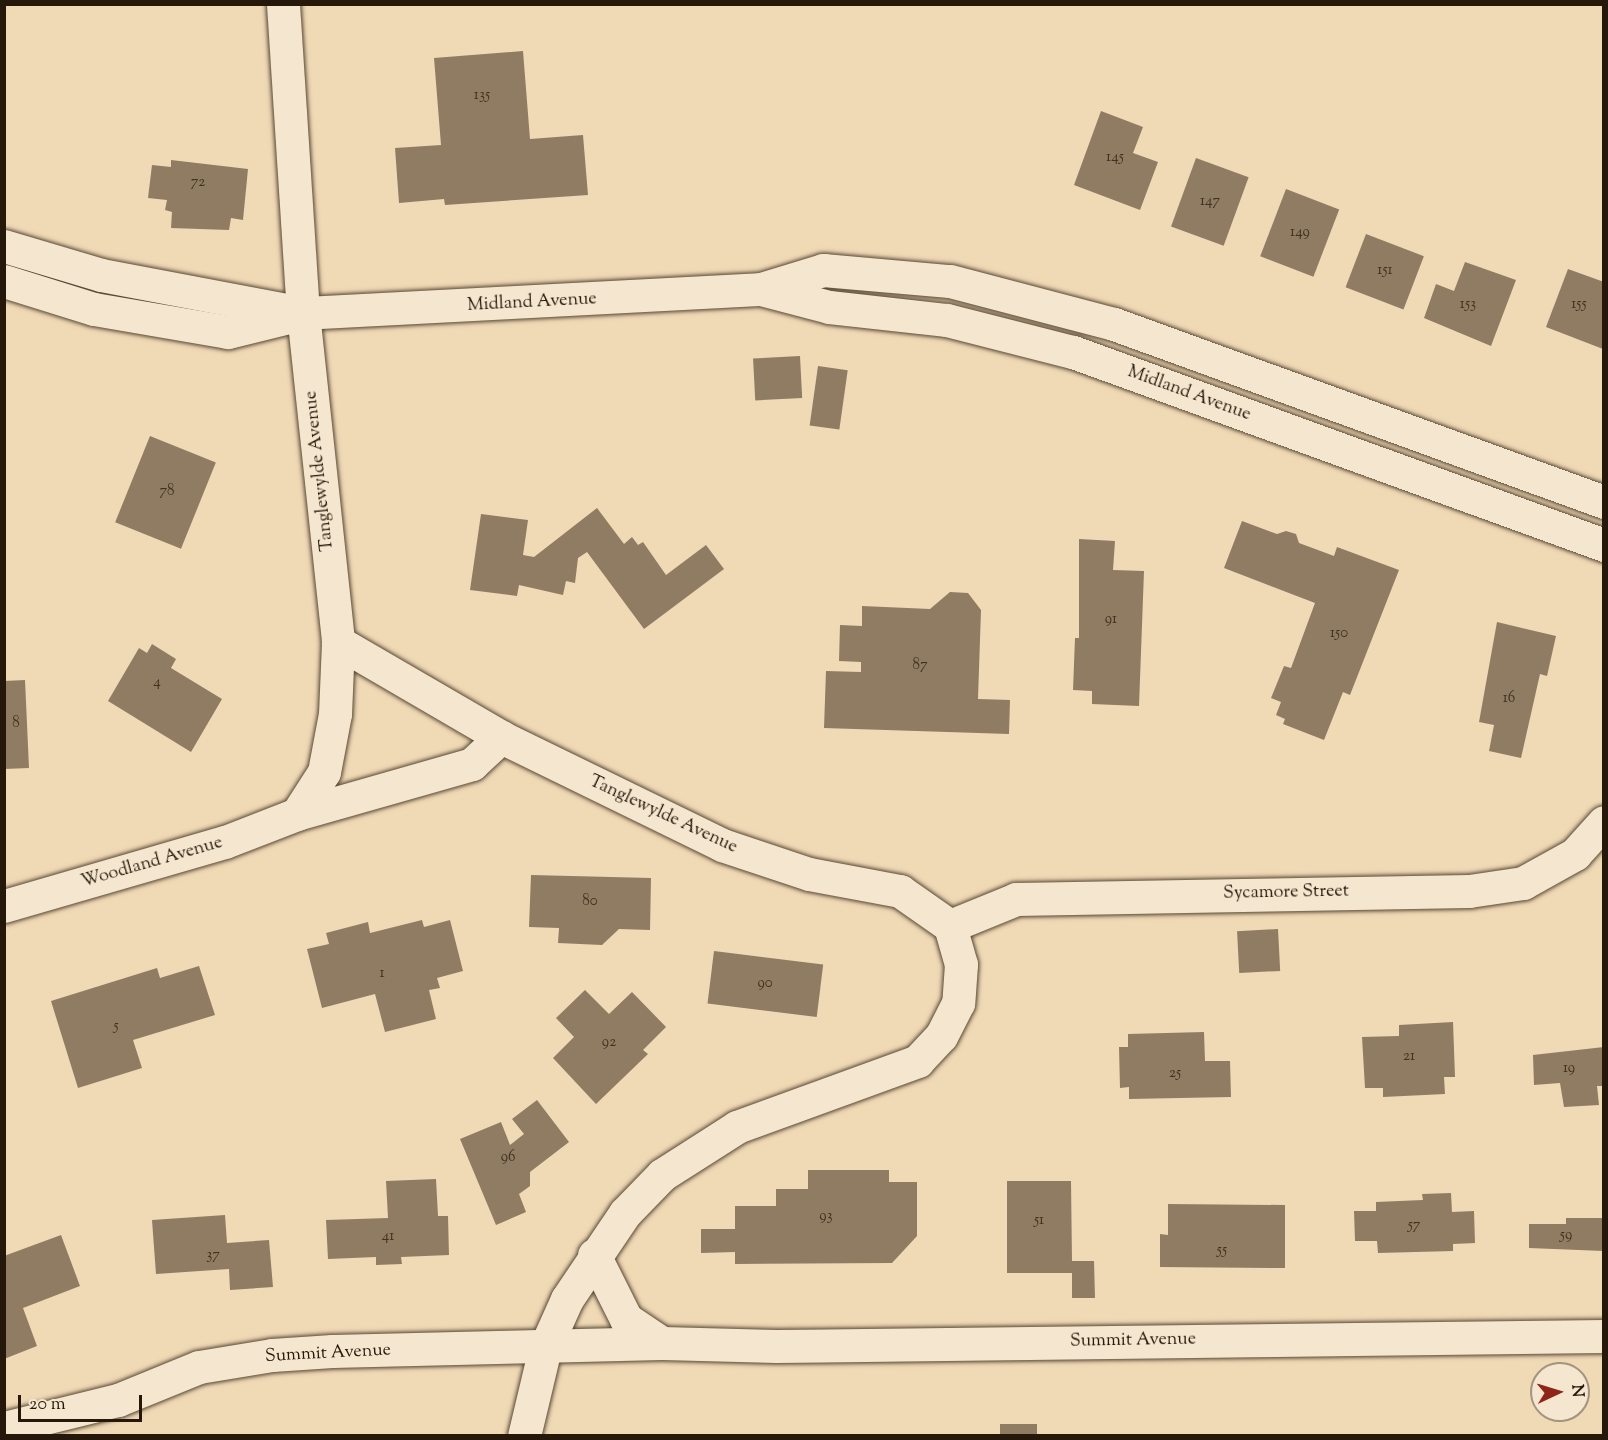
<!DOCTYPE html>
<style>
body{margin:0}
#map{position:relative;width:1608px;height:1440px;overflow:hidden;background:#f0d9b5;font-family:"Sorts Mill Goudy",serif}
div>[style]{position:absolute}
.building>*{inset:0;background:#8f7c63;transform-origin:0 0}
.roads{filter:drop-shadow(0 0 2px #584835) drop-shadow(0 0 2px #584835)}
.street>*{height:33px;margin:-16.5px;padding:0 16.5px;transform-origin:16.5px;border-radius:16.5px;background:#f5e6cf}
.secondary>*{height:33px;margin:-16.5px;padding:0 16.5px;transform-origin:16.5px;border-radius:16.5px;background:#f5e6cf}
span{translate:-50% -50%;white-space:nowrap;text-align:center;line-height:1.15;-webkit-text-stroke:6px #f5e6cf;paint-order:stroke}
.number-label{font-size:15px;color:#403120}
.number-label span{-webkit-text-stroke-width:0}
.street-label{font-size:18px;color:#25180a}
.frame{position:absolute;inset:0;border:6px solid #25180a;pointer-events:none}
.north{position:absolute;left:1530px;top:1362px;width:60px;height:60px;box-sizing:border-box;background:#f5e6cf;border:2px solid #a29480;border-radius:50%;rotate:86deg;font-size:16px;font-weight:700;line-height:24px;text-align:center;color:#25180a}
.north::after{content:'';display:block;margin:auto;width:21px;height:27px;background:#8f2418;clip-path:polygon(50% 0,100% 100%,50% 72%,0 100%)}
.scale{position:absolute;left:18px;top:1395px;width:124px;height:27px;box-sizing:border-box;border:3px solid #25180a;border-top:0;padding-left:8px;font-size:18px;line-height:21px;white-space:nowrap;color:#25180a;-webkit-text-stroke:4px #f5e6cf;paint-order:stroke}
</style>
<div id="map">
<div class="building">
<div style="clip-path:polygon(523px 51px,530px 139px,583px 135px,588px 195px,445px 205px,444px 199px,399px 203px,395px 148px,441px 145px,434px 58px)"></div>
<div style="clip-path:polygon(1101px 111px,1143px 127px,1133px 153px,1158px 162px,1140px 210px,1074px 185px)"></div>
<div style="left:1196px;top:158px;width:56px;height:73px;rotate:20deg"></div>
<div style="clip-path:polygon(171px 160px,248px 169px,243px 220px,231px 218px,229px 230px,171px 228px,172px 212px,165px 210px,167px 200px,148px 198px,152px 165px,171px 167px)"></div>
<div style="left:1286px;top:189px;width:57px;height:72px;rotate:21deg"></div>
<div style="left:1366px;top:234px;width:62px;height:57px;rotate:21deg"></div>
<div style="clip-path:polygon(1465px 262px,1516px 280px,1491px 346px,1424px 318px,1436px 284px,1454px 291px)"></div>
<div style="clip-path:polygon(1568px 269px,1604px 282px,1603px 349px,1546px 327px)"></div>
<div style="left:800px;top:356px;width:42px;height:47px;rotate:87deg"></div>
<div style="left:818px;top:366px;width:30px;height:60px;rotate:8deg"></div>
<div style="left:150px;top:436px;width:71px;height:93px;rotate:22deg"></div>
<div style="clip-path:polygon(597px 508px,624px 544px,632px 537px,638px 545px,643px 542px,666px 575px,706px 545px,724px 569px,644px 629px,587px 552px,578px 558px,575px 583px,566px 581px,563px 595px,519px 585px,517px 596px,470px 590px,481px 514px,528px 520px,523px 555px,534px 557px)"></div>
<div style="clip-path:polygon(1242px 521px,1277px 534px,1286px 531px,1296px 534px,1299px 543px,1334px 556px,1337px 547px,1399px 570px,1350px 695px,1343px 692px,1324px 740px,1283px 724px,1285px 719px,1276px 715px,1281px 702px,1271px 698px,1284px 666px,1291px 668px,1315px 603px,1224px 568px)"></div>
<div style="clip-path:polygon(1079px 539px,1115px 541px,1113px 570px,1144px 571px,1139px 706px,1092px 704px,1092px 691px,1073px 690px,1075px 638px,1079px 638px)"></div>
<div style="clip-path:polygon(950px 592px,968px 593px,981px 610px,978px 699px,1010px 700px,1009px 734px,824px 728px,826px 671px,861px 672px,861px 662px,839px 661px,840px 625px,862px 626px,862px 606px,930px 609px)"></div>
<div style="clip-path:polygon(1497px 622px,1556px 636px,1547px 676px,1540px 674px,1521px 758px,1489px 751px,1494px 725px,1479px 722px)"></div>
<div style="clip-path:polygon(152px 644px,176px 659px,171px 668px,222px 699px,191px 752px,108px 701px,139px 648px,147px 653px)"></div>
<div style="clip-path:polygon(25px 680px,29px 768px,4px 769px,4px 681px)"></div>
<div style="clip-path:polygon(531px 875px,651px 878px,650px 930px,619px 929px,602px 945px,558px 943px,559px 928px,529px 927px)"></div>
<div style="clip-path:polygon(422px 920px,424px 927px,450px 920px,463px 971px,437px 978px,440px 988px,429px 990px,436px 1019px,385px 1032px,375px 994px,322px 1008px,307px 949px,329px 944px,326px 933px,368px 922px,370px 933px)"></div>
<div style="left:1278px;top:929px;width:42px;height:41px;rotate:87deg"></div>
<div style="left:714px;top:951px;width:110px;height:53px;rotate:7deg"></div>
<div style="clip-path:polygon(199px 966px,215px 1015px,133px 1040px,142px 1068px,78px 1088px,51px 1001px,157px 968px,160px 978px)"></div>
<div style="clip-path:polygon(585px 990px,609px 1014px,632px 992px,666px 1027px,643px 1050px,648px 1054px,596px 1104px,553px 1058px,574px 1037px,556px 1018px)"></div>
<div style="clip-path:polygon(1453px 1022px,1455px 1077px,1444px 1077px,1445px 1094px,1383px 1097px,1383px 1088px,1365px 1088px,1362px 1037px,1399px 1036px,1399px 1025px)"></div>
<div style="clip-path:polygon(1204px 1032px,1205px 1061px,1230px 1061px,1231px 1097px,1129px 1099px,1129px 1087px,1120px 1088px,1119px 1047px,1128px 1047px,1128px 1034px)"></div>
<div style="clip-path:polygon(1604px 1047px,1604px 1086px,1597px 1086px,1599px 1105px,1564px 1107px,1560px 1083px,1534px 1085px,1533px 1055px)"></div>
<div style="clip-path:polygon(537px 1100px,569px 1142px,530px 1172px,530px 1186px,519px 1194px,526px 1212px,496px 1225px,460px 1139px,501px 1122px,510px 1145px,524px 1134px,512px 1119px)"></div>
<div style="clip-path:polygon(808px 1170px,889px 1170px,889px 1182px,917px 1182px,917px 1236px,892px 1263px,735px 1264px,735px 1252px,701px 1253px,701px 1229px,735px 1229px,735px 1206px,776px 1206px,776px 1189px,808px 1189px)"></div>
<div style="clip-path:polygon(436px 1179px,438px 1216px,448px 1216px,449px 1255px,401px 1257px,402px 1264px,376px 1265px,376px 1257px,328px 1259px,326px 1220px,388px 1218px,386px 1181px)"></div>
<div style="clip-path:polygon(1007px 1181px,1071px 1181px,1072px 1261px,1094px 1261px,1095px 1298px,1072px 1298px,1072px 1273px,1007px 1273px)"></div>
<div style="clip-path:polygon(1451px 1193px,1452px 1212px,1474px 1211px,1475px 1243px,1453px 1244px,1453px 1251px,1378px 1253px,1377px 1241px,1355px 1241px,1354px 1211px,1376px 1211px,1376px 1202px,1423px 1200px,1422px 1194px)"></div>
<div style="clip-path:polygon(1168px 1204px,1285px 1205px,1285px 1268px,1160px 1267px,1160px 1234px,1168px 1235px)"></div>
<div style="clip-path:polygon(225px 1215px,227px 1243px,269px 1240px,273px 1287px,230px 1290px,229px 1269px,156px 1274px,152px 1220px)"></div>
<div style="clip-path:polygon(1566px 1218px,1604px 1218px,1604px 1251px,1529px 1248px,1529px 1224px,1566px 1224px)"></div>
<div style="clip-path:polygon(61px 1235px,80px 1286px,23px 1308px,37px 1346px,4px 1359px,4px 1256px)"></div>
<div style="left:1037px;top:1424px;width:12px;height:37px;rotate:90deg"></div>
</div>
<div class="roads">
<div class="street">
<div style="left:283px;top:4px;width:310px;rotate:86.3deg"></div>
<div style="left:303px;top:313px;width:331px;rotate:83.9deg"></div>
<div style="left:338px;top:642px;width:189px;rotate:30.2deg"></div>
<div style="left:501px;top:737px;width:246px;rotate:26deg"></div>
<div style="left:722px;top:845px;width:92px;rotate:18.4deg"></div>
<div style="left:809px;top:874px;width:93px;rotate:10.6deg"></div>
<div style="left:900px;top:891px;width:61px;rotate:35deg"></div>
<div style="left:950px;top:926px;width:40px;rotate:74deg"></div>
<div style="left:961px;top:964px;width:39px;rotate:94deg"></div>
<div style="left:958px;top:1003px;width:37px;rotate:117deg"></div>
<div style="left:941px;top:1036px;width:34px;rotate:133deg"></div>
<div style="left:918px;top:1061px;width:193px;rotate:160deg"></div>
<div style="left:737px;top:1127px;width:89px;rotate:147.4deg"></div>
<div style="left:662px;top:1175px;width:53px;rotate:134.2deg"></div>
<div style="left:625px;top:1213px;width:104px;rotate:124deg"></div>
<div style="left:567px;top:1299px;width:54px;rotate:114.2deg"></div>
<div style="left:545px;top:1348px;width:90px;rotate:103.4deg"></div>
<div style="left:297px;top:814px;width:50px;rotate:-57.3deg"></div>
<div style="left:324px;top:772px;width:59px;rotate:-79.3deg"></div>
<div style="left:335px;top:714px;width:72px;rotate:-87.6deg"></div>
<div style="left:4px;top:906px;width:230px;rotate:-16.2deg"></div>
<div style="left:225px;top:842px;width:77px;rotate:-21.3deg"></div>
<div style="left:297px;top:814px;width:182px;rotate:-15.9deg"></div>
<div style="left:472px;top:764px;width:40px;rotate:-43deg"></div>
<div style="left:950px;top:926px;width:71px;rotate:-22.2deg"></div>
<div style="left:1016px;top:899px;width:453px;rotate:-1deg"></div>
<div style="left:1469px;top:891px;width:55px;rotate:-8.4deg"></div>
<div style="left:1523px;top:883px;width:60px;rotate:-29.1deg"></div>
<div style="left:1575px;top:854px;width:43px;rotate:-47.8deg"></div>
<div style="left:594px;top:1255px;width:72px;rotate:63.4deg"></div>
<div style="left:626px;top:1319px;width:43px;rotate:33.7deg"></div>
<div style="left:4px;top:1428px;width:117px;rotate:-13.8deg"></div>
<div style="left:118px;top:1400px;width:87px;rotate:-22.2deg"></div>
<div style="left:199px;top:1367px;width:74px;rotate:-9.3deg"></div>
<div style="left:272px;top:1355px;width:60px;rotate:-3.8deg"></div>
<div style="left:332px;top:1351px;width:330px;rotate:-1.4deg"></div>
<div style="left:662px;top:1343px;width:114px;rotate:1.5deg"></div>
<div style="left:776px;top:1346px;width:828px;rotate:-0.69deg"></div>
</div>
<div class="secondary">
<div style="left:4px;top:246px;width:101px;rotate:16.6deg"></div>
<div style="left:101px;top:275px;width:206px;rotate:10.7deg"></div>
<div style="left:303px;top:313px;width:459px;rotate:-3deg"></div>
<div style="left:761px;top:289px;width:65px;rotate:-17deg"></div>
<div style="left:823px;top:270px;width:127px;rotate:5deg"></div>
<div style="left:950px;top:281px;width:170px;rotate:14.7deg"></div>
<div style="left:1114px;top:324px;width:521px;rotate:19.96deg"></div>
<div style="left:4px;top:281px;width:94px;rotate:17.3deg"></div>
<div style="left:94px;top:309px;width:136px;rotate:9.7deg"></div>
<div style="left:228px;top:332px;width:67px;rotate:-13.8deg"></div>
<div style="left:761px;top:289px;width:70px;rotate:14.8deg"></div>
<div style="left:829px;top:307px;width:119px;rotate:6.3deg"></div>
<div style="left:947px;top:320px;width:130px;rotate:14.3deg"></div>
<div style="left:1073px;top:352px;width:565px;rotate:19.97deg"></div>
</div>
</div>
<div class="number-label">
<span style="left:482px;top:96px">135</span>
<span style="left:1115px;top:158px">145</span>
<span style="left:198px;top:183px">72</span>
<span style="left:1210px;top:202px">147</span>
<span style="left:1300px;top:233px">149</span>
<span style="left:1385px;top:271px">151</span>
<span style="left:1468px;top:305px">153</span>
<span style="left:1579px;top:305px">155</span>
<span style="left:167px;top:492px">78</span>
<span style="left:1111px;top:620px">91</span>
<span style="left:1339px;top:634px">150</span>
<span style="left:920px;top:666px">87</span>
<span style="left:157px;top:683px">4</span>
<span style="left:1509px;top:699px">16</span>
<span style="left:16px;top:724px">8</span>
<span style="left:590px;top:902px">80</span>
<span style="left:382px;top:974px">1</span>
<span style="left:765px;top:984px">90</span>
<span style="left:116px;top:1027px">5</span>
<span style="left:609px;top:1043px">92</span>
<span style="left:1409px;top:1057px">21</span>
<span style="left:1569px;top:1069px">19</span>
<span style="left:1175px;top:1074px">25</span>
<span style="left:508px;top:1158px">96</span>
<span style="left:826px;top:1217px">93</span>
<span style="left:1039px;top:1221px">51</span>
<span style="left:1414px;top:1226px">57</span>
<span style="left:1566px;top:1236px">59</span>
<span style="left:388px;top:1237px">41</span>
<span style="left:1222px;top:1251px">55</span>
<span style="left:213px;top:1256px">37</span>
</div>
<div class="street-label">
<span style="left:532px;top:303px;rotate:-3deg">Midland Avenue</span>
<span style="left:1189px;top:394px;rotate:20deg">Midland Avenue</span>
<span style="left:320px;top:471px;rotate:-96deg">Tanglewylde Avenue</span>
<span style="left:663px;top:815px;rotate:25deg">Tanglewylde Avenue</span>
<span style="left:152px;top:863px;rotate:-16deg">Woodland Avenue</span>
<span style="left:1286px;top:893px;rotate:-1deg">Sycamore Street</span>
<span style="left:1133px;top:1341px;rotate:-1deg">Summit Avenue</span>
<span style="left:328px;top:1354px;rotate:-3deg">Summit Avenue</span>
</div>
<div class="frame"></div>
<div class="north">N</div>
<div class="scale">20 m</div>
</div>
